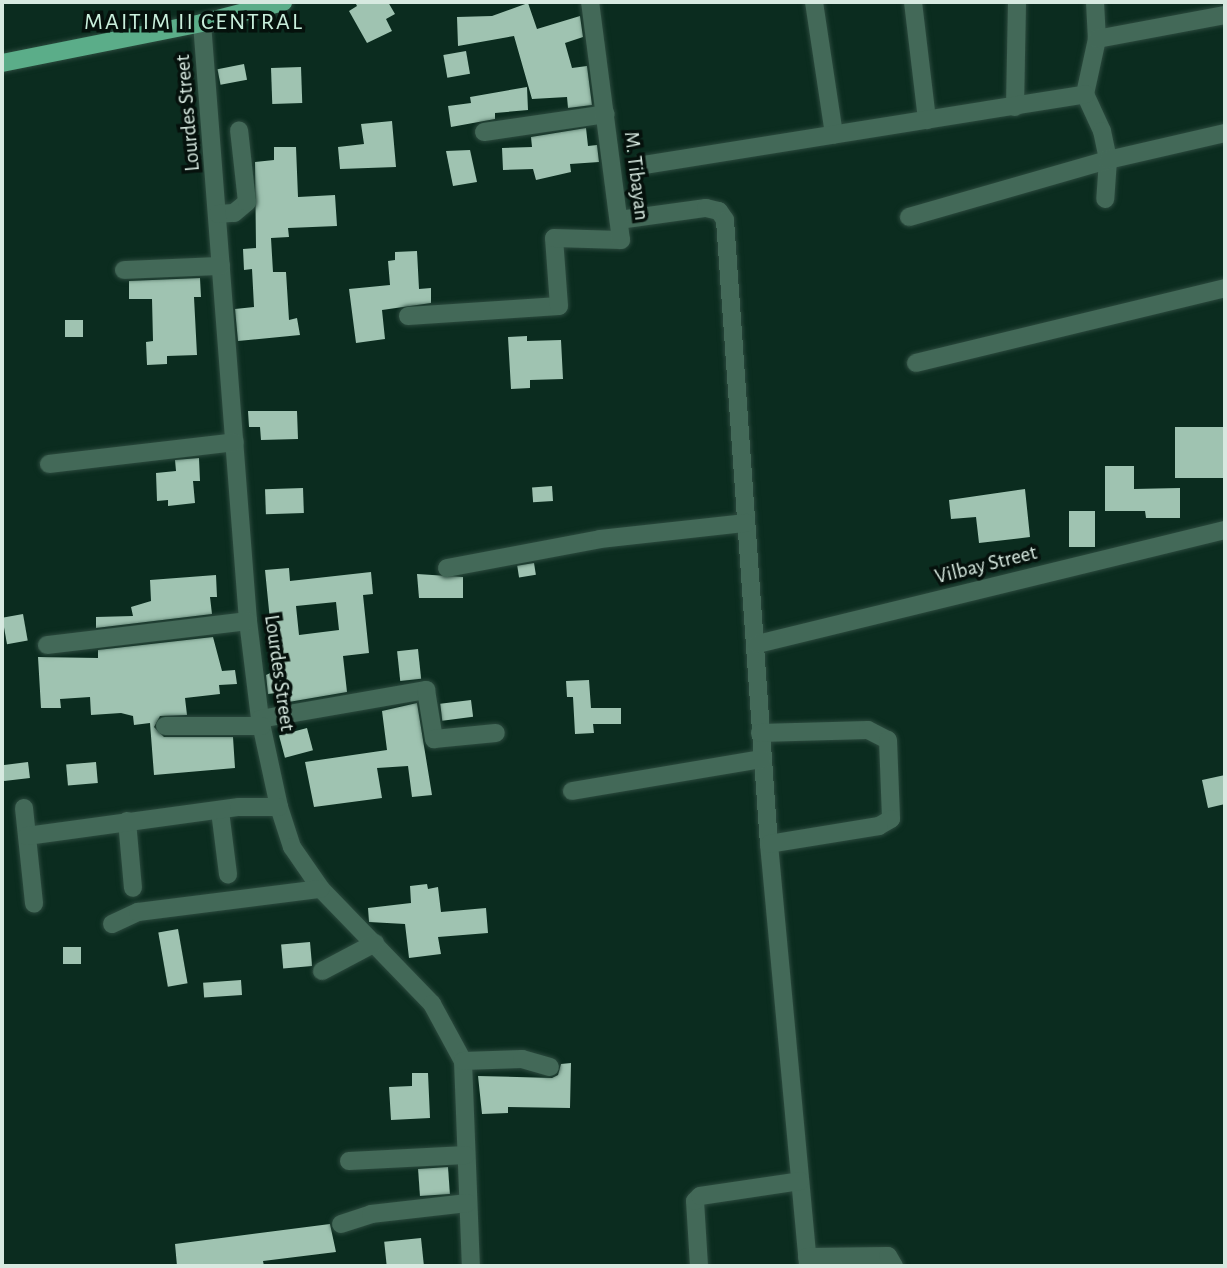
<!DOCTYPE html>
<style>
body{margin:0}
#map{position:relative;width:1227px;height:1268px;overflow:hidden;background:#0b2c1f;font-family:"Alegreya Sans",sans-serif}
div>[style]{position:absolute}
.building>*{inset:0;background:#9fc3b1;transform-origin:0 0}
.roads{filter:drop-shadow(0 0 2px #2c4a3e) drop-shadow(0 0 2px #2c4a3e)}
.minor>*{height:18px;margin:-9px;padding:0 9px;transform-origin:9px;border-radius:9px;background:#436958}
.major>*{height:18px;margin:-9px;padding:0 9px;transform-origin:9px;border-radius:9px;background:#5bad89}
span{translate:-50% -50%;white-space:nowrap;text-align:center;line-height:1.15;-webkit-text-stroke:7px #05110c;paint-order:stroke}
.street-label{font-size:21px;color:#d7e9e0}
.quarter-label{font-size:24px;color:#c9efdc;letter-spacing:2px}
.frame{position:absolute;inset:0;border:4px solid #d7e9e0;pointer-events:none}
</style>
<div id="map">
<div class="building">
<div style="clip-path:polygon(355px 2px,388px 2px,395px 14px,386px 19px,392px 31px,367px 43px,349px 11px,357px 6px)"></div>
<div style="clip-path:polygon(528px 3px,537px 29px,580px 16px,583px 37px,565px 43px,572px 68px,587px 66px,592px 105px,568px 108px,567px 97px,532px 99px,514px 36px,458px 46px,457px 17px,492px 16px)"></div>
<div style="left:466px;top:51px;width:23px;height:23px;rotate:80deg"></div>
<div style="left:244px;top:64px;width:16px;height:27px;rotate:79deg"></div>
<div style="left:301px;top:67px;width:36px;height:30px;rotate:88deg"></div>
<div style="clip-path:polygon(527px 87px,528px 110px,495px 113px,495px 119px,451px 127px,448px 106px,471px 103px,470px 97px)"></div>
<div style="clip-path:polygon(392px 121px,396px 167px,340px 169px,338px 147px,364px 144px,361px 124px)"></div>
<div style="clip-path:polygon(586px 128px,588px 146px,597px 145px,599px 162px,570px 164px,571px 172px,536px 180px,533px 169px,503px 170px,502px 148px,532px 147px,531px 137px)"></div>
<div style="clip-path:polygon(274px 147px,296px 147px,298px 197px,335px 195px,337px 226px,288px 228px,289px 237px,271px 238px,273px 272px,286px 272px,289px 320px,297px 318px,300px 335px,238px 341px,235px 309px,254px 307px,252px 269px,244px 270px,243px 249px,256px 248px,255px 162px,274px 160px)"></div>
<div style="clip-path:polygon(470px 150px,477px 182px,453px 186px,446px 151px)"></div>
<div style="clip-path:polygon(417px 251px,419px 289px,431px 288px,431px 303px,382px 310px,385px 339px,356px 343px,349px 289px,390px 285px,388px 261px,395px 260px,395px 252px)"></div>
<div style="clip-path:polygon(200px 278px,201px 297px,194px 297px,197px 355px,167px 356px,167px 364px,147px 365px,146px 342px,153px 341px,152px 299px,129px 299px,129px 281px)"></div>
<div style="left:83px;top:320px;width:17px;height:18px;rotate:90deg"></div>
<div style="clip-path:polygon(527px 336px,527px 341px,561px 340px,563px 379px,530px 380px,530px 388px,511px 389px,508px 337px)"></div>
<div style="clip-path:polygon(248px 411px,297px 411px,298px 439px,261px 440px,260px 427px,249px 427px)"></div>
<div style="left:1225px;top:427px;width:51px;height:50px;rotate:90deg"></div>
<div style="clip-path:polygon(199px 458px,200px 481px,193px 481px,195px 503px,168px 506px,168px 500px,157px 501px,156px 473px,176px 471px,175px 460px)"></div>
<div style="clip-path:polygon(1105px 466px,1134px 466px,1134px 489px,1180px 488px,1180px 518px,1146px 518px,1145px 511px,1105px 511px)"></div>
<div style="left:552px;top:486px;width:15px;height:20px;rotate:86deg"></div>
<div style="left:303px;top:488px;width:25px;height:38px;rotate:88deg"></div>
<div style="clip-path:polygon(1025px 489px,1030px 537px,979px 543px,976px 517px,951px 519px,949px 500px)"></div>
<div style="left:1069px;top:511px;width:26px;height:36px"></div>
<div style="left:534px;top:563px;width:12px;height:17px;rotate:81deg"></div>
<div style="clip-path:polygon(evenodd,289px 568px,290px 581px,371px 572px,373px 594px,363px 595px,369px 653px,343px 656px,347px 692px,277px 704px,276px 693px,268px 694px,266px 675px,275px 671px,265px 570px,289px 568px,336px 602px,339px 630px,299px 635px,296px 606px,336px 602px)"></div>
<div style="clip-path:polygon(417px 574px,463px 577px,463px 598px,419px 598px)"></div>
<div style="clip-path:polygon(216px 575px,217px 597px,210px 597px,212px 614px,96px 628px,96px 617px,133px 616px,131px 607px,151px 601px,150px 580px)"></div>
<div style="left:23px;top:614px;width:27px;height:21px;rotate:80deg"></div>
<div style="clip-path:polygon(213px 637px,222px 671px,235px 670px,237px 684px,219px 685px,220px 694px,185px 698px,187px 715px,160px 716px,154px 727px,164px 737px,233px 737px,235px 768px,154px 775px,150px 723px,134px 725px,133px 716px,121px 713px,91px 715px,90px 697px,60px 699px,61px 708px,41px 708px,38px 657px,98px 658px,98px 650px)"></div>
<div style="left:418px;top:649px;width:30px;height:21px;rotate:84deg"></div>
<div style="clip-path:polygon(589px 680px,591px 708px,621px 708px,621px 724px,593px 724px,594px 733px,575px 734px,573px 697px,567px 697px,566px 681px)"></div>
<div style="left:471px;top:700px;width:17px;height:31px;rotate:83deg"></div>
<div style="clip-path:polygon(417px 703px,432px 795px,412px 797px,408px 766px,377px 768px,382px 798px,314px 807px,305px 762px,387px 750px,382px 711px)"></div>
<div style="left:307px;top:728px;width:23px;height:29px;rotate:75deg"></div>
<div style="left:28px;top:762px;width:16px;height:26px;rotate:83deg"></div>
<div style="left:96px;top:762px;width:21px;height:30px;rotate:85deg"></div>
<div style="clip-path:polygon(1225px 775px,1225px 804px,1208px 808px,1202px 780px)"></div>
<div style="clip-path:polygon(427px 884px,428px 889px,438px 887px,441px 912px,486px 908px,488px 933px,438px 937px,441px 954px,409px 958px,405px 924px,369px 922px,368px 908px,411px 903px,410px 886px)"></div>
<div style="left:178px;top:929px;width:55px;height:20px;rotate:80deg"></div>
<div style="left:310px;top:942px;width:24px;height:29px;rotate:85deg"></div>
<div style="left:63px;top:947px;width:18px;height:17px"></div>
<div style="left:241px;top:980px;width:15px;height:38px;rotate:86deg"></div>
<div style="clip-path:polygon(571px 1063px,570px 1108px,508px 1107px,508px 1113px,482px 1114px,478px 1076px,552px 1078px,558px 1075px,561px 1064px)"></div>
<div style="clip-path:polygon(412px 1073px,428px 1073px,430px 1118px,391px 1120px,389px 1087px,412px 1086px)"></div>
<div style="left:448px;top:1167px;width:27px;height:30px;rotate:86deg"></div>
<div style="clip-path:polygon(330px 1224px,336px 1252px,263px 1261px,264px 1266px,177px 1266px,175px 1244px)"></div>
<div style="left:421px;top:1238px;width:28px;height:37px;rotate:84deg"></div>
</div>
<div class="roads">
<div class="minor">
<div style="left:814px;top:2px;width:134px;rotate:81.4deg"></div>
<div style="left:913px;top:2px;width:119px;rotate:83.2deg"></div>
<div style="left:1095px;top:2px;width:37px;rotate:87deg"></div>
<div style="left:1097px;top:39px;width:56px;rotate:102.3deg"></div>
<div style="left:1085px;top:94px;width:41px;rotate:65.3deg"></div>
<div style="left:1102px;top:131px;width:30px;rotate:78deg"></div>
<div style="left:1108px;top:160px;width:39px;rotate:94deg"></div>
<div style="left:202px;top:23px;width:600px;rotate:85.6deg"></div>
<div style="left:248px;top:621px;width:99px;rotate:83deg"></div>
<div style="left:260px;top:719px;width:90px;rotate:77.8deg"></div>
<div style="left:279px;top:807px;width:42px;rotate:72deg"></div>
<div style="left:292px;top:847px;width:51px;rotate:55.4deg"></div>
<div style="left:321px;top:889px;width:160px;rotate:46deg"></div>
<div style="left:432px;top:1004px;width:65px;rotate:61.5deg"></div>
<div style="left:463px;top:1061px;width:205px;rotate:87.8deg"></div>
<div style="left:1097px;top:39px;width:130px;rotate:-10.6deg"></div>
<div style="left:1015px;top:107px;width:105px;rotate:-88.9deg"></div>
<div style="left:484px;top:132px;width:123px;rotate:-8.4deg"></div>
<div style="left:644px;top:165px;width:447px;rotate:-9.1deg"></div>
<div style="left:218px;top:214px;width:16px;rotate:-4deg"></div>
<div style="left:234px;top:213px;width:17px;rotate:-40deg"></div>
<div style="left:247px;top:202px;width:72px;rotate:-96.3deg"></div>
<div style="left:909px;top:217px;width:207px;rotate:-16deg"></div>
<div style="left:1108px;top:160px;width:120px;rotate:-13deg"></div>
<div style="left:619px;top:220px;width:88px;rotate:-7.9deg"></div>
<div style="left:706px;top:208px;width:13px;rotate:13deg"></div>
<div style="left:719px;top:211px;width:11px;rotate:56deg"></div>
<div style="left:725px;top:220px;width:626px;rotate:85.97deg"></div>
<div style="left:769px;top:844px;width:424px;rotate:84.7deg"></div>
<div style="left:124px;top:270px;width:97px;rotate:-2.4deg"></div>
<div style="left:408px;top:316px;width:151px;rotate:-3.8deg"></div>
<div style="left:559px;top:306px;width:68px;rotate:-94.2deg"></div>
<div style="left:554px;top:238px;width:67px;rotate:1.7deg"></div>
<div style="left:621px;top:240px;width:240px;rotate:-97.4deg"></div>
<div style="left:916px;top:363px;width:318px;rotate:-13.6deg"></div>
<div style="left:49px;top:464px;width:187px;rotate:-6.7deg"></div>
<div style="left:447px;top:568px;width:156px;rotate:-10.7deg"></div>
<div style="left:600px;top:539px;width:147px;rotate:-6.3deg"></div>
<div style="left:757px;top:644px;width:482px;rotate:-13.7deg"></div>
<div style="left:47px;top:645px;width:202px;rotate:-6.8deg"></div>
<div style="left:260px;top:719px;width:169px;rotate:-9.9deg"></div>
<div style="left:426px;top:690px;width:50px;rotate:80.7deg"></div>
<div style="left:434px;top:739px;width:62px;rotate:-5.5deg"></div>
<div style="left:165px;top:726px;width:97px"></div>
<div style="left:760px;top:733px;width:108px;rotate:-1.6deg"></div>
<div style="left:868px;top:730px;width:22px;rotate:27deg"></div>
<div style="left:888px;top:740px;width:79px;rotate:87.8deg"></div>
<div style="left:891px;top:819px;width:14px;rotate:150deg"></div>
<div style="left:879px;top:826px;width:111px;rotate:170.7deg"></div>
<div style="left:572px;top:791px;width:193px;rotate:-9.6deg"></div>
<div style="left:24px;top:808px;width:96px;rotate:84deg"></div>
<div style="left:220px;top:811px;width:64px;rotate:82.8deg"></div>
<div style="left:127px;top:821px;width:67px;rotate:84.9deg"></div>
<div style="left:27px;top:836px;width:214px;rotate:-7.8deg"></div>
<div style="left:239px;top:807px;width:40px"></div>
<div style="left:112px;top:924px;width:29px;rotate:-25deg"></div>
<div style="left:138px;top:912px;width:184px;rotate:-7.2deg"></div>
<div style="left:322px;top:971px;width:60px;rotate:-27.8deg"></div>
<div style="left:463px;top:1061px;width:59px;rotate:-1.9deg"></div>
<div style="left:522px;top:1059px;width:29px;rotate:16deg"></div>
<div style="left:349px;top:1161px;width:117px;rotate:-2.9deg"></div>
<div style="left:341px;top:1224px;width:32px;rotate:-18deg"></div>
<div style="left:371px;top:1214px;width:97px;rotate:-6.5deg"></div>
<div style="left:807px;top:1257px;width:81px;rotate:-0.7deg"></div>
<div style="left:888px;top:1256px;width:12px;rotate:59deg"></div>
<div style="left:699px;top:1266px;width:65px;rotate:-93.5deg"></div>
<div style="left:695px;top:1201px;width:7px;rotate:-45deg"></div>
<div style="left:700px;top:1196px;width:101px;rotate:-8.5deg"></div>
</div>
<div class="major">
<div style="left:2px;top:63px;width:204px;rotate:-11.3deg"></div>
<div style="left:202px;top:23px;width:84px;rotate:-14.5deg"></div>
</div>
</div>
<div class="street-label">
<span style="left:188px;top:113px;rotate:-95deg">Lourdes Street</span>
<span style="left:636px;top:176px;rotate:83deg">M. Tibayan</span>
<span style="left:986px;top:565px;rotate:-14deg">Vilbay Street</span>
<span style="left:279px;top:673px;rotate:82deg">Lourdes Street</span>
</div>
<div class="quarter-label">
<span style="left:194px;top:23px">MAITIM II CENTRAL</span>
</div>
<div class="frame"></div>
</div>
